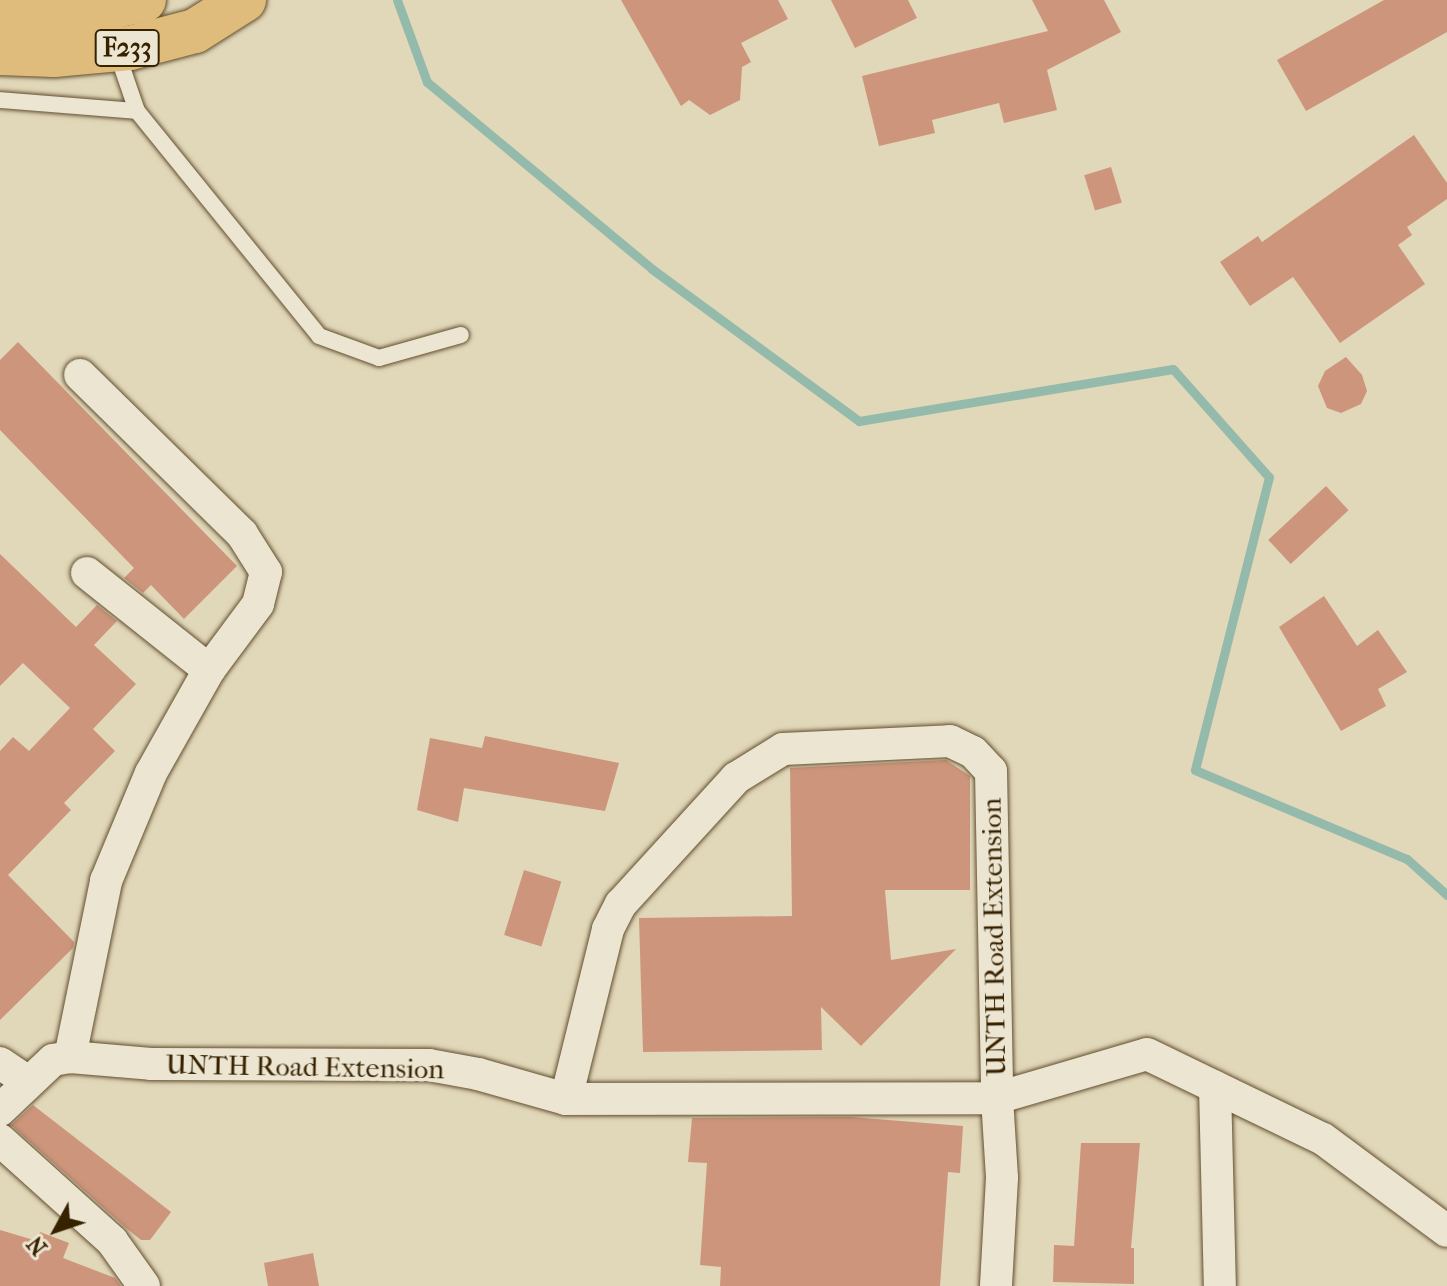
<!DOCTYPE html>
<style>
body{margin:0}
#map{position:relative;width:1447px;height:1286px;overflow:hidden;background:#e1d7b9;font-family:"IM FELL French Canon",serif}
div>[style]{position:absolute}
.stream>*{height:9px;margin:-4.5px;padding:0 4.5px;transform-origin:4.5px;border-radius:4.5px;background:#94baac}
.building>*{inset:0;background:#cd957b;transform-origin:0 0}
.roads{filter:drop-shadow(0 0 2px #624f2e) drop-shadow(0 0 2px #624f2e)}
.service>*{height:16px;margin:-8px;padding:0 8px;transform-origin:8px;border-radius:8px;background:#ece5d2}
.minor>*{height:32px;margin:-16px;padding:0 16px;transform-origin:16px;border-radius:16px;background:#ece5d2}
.primary>*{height:44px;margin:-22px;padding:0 22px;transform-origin:22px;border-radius:22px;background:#e0bc7c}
span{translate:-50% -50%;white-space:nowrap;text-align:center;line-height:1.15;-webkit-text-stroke:7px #ece5d2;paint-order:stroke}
.shield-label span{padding:2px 6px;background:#ece5d2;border:2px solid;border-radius:6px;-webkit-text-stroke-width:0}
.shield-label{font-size:26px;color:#372200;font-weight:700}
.street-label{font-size:28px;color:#372200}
.north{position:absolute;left:16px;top:1190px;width:80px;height:80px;-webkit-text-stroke:6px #ece5d2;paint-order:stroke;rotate:230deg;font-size:22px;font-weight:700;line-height:32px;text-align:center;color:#372200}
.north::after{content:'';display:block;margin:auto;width:28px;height:36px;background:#372200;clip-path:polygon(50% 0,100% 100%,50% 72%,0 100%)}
</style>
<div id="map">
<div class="stream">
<div style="left:397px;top:0;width:87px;rotate:69.9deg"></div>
<div style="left:427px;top:82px;width:293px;rotate:39.7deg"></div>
<div style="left:652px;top:269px;width:257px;rotate:36.3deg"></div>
<div style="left:859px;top:421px;width:318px;rotate:-9.4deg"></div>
<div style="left:1173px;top:369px;width:144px;rotate:48.4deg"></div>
<div style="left:1269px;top:477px;width:302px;rotate:104.2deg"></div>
<div style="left:1195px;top:770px;width:230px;rotate:22.8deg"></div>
<div style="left:1407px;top:859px;width:54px;rotate:42deg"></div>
</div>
<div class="building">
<div style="clip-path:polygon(621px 0,778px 0,788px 19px,741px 43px,751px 62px,742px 67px,740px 100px,710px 115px,689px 100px,681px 106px)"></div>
<div style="clip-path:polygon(831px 0,908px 0,917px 18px,855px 48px)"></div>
<div style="clip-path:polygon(1032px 0,1104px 0,1121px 32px,1047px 70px,1057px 110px,1004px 123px,999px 103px,932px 120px,935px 133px,879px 146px,862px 76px,1048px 31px)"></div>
<div style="clip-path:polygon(1384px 0,1447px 0,1447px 32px,1306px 111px,1277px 60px)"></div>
<div style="clip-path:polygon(1414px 135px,1447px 183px,1447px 199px,1407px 227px,1412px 235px,1398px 245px,1425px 284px,1340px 343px,1293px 277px,1250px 306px,1220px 262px,1258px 236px,1262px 242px)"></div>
<div style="left:1111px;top:167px;width:37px;height:28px;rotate:73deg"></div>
<div style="clip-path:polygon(18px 342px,237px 566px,184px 619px,151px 585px,143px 593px,124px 578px,134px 568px,0 430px,0 360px)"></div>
<div style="clip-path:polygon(1346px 357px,1362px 375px,1367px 391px,1361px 404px,1341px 413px,1327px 408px,1318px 386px,1325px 371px)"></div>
<div style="left:1326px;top:486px;width:33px;height:79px;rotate:47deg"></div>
<div style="clip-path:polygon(0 554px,76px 627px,97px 605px,117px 621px,94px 645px,136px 684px,93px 729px,115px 751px,64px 803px,71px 810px,8px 875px,74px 942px,73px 948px,0 1020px,0 751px,13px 737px,29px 751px,70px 708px,23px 663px,0 686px)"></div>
<div style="clip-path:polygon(1324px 596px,1357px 646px,1378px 630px,1407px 672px,1378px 689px,1386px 706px,1341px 731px,1279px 627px)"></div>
<div style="clip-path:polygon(485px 736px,619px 763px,605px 811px,464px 788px,458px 822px,417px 810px,430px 738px,482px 748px)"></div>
<div style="clip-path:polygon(946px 760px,970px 776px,970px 890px,885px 890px,891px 960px,956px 949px,861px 1046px,821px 1007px,822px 1050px,643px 1052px,639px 918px,792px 916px,790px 768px)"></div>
<div style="left:524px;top:870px;width:39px;height:68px;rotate:17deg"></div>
<div style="clip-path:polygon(33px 1105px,171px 1212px,150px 1240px,141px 1240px,126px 1228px,11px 1125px)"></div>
<div style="clip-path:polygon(851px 1117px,963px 1126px,960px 1173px,948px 1172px,940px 1286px,720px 1286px,721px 1267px,700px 1265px,707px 1163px,688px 1162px,692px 1118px)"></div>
<div style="clip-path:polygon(1081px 1143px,1140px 1143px,1131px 1248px,1134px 1248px,1134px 1284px,1053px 1282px,1054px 1245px,1074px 1246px)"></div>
<div style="clip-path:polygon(0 1230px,37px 1241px,40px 1232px,69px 1243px,63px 1258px,115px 1278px,121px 1286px,0 1286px)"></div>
<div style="clip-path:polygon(313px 1253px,319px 1286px,268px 1286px,264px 1263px)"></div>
</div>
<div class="roads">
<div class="service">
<div style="left:116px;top:50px;width:65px;rotate:71deg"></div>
<div style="left:137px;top:111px;width:289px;rotate:51deg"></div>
<div style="left:319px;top:336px;width:64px;rotate:20.1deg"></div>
<div style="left:379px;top:358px;width:85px;rotate:-15.7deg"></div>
<div style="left:0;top:100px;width:137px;rotate:4.6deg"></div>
</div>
<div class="minor">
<div style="left:87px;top:573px;width:156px;rotate:38.5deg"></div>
<div style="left:70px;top:1057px;width:180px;rotate:-78.4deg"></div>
<div style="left:106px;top:881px;width:117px;rotate:-67.4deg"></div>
<div style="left:151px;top:773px;width:118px;rotate:-60.6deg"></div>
<div style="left:209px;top:670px;width:82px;rotate:-53.4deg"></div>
<div style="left:258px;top:604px;width:33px;rotate:-76deg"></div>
<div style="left:266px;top:572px;width:45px;rotate:-122.3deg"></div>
<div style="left:242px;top:534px;width:227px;rotate:-135.5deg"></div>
<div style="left:0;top:1063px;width:34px;rotate:34deg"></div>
<div style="left:1215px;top:1087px;width:199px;rotate:88.6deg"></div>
<div style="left:566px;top:1099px;width:431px;rotate:-0.1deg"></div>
<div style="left:997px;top:1098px;width:156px;rotate:-16.3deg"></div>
<div style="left:1147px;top:1054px;width:195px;rotate:25.8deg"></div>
<div style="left:1323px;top:1139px;width:154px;rotate:36.6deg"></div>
<div style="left:0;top:1110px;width:73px;rotate:-43.3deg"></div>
<div style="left:53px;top:1060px;width:17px;rotate:-10deg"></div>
<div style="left:70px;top:1057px;width:81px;rotate:4.9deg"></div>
<div style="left:151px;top:1064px;width:278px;rotate:0.2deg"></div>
<div style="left:429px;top:1065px;width:50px;rotate:10.4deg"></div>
<div style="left:478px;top:1074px;width:91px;rotate:15.9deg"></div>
<div style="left:566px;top:1099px;width:175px;rotate:-76.1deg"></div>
<div style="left:608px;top:929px;width:28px;rotate:-63deg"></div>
<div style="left:621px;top:904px;width:171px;rotate:-47.6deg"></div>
<div style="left:736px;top:778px;width:55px;rotate:-31.7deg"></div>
<div style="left:783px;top:749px;width:167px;rotate:-2.7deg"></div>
<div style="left:950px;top:741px;width:25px;rotate:26deg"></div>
<div style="left:973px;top:752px;width:26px;rotate:47deg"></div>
<div style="left:991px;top:771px;width:327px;rotate:88.9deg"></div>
<div style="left:997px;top:1098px;width:80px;rotate:86.4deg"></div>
<div style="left:1002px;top:1178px;width:108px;rotate:93.2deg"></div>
<div style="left:0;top:1140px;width:151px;rotate:42deg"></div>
<div style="left:112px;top:1241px;width:55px;rotate:54.6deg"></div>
</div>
<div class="primary">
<div style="left:0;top:14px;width:91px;rotate:-1.9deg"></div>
<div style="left:91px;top:11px;width:54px;rotate:-11.7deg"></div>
<div style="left:0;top:53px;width:54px;rotate:2.1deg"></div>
<div style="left:54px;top:55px;width:76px;rotate:-5.3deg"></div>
<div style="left:130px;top:48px;width:67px;rotate:-14.7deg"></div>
<div style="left:195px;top:31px;width:58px;rotate:-32.3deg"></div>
</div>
</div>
<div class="shield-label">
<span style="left:127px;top:48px">F233</span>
</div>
<div class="street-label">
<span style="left:994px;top:937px;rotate:-91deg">UNTH Road Extension</span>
<span style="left:305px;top:1067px;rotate:1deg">UNTH Road Extension</span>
</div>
<div class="north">N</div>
</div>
